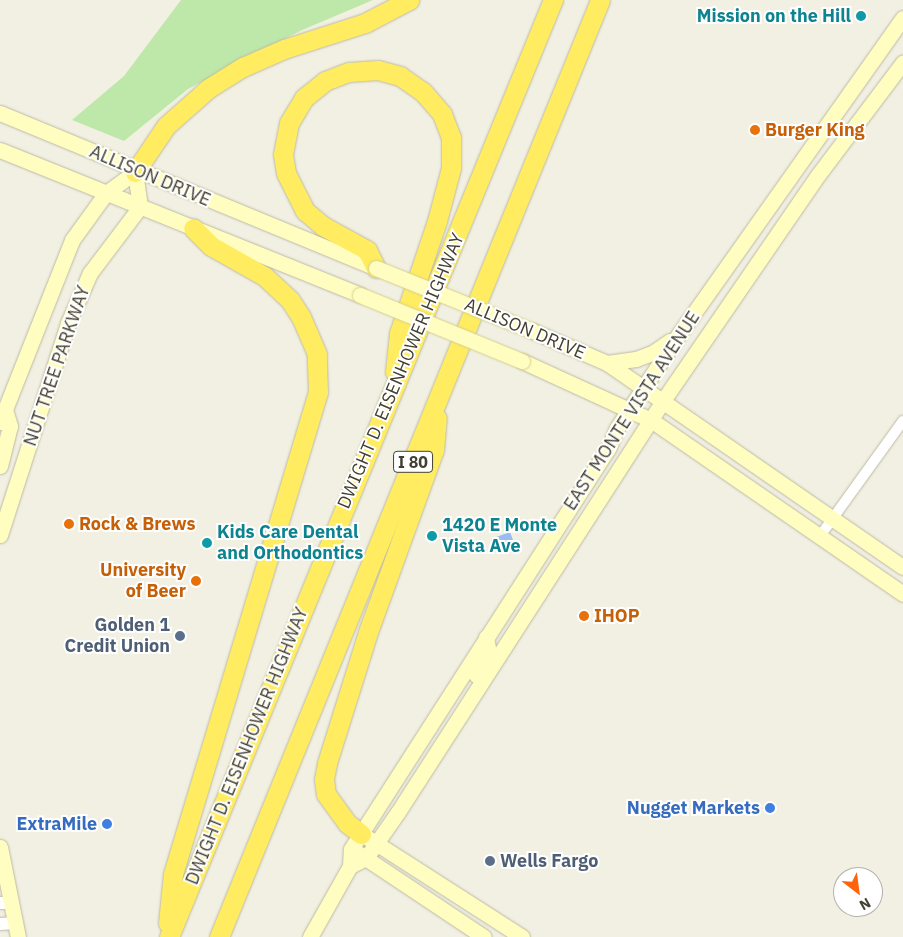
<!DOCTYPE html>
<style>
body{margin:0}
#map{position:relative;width:903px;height:937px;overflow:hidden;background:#f2f0e2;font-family:"IBM Plex Sans",sans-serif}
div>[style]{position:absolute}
.green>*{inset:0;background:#bee8a9}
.water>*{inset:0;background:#9bbcf1}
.roads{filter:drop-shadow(0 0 1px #bdbaa5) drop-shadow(0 0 1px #bdbaa5)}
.minor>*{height:10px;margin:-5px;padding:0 5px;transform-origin:5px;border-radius:5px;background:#fff}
.tertiary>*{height:12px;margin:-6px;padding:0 6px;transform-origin:6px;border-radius:6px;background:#fff}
.secondary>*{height:15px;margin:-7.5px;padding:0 7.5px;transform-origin:7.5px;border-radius:7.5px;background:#fffdbf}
.motorway>*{height:19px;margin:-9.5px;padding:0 9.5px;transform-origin:9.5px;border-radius:9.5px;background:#ffec60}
.bridges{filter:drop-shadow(0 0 1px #d3d090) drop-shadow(0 0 1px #d3d090)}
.secondary-bridge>*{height:15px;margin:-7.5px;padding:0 7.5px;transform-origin:7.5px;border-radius:7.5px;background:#fffdbf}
.dots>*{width:14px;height:14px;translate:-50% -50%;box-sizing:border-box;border:2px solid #fff;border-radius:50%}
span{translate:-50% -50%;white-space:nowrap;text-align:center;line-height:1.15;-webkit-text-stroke:4px #fff;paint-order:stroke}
.shield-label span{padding:1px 4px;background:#fff;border:1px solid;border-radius:4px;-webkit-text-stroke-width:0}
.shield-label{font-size:16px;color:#434033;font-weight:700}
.culture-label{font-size:18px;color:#0d838f;font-weight:700}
.right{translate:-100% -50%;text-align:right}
.left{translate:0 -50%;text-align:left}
.food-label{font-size:18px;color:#c56008;font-weight:700}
.street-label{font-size:18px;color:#434033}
.service-label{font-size:18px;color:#4e5e75;font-weight:700}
.shop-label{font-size:18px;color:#366cbe;font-weight:700}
.north{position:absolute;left:833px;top:867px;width:50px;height:50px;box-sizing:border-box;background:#fff;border:1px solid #b4b3ad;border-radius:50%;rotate:150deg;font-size:14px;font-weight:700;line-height:20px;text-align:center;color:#434033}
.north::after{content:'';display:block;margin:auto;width:18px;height:22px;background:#ff640c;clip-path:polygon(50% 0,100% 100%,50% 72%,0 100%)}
</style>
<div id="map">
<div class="green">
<div style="clip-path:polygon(181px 0,373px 0,300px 31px,188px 89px,124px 141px,72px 120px,124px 76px)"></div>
</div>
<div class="water">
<div style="clip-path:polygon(510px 532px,513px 540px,495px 549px,491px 539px)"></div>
</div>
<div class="roads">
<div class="minor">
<div style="left:820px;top:536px;width:142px;rotate:-54.2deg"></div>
</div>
<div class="tertiary">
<div style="left:0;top:903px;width:10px"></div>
<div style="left:0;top:924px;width:15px;rotate:-4deg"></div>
</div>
<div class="secondary">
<div style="left:0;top:113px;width:407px;rotate:22.4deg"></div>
<div style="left:0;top:150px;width:388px;rotate:21.9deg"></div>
<div style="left:533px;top:331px;width:81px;rotate:23.4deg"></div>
<div style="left:607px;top:363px;width:359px;rotate:34.6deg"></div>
<div style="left:522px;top:361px;width:142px;rotate:24.6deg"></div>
<div style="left:651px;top:420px;width:306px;rotate:34.6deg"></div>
<div style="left:607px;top:363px;width:29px;rotate:-8deg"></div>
<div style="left:636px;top:359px;width:19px;rotate:-21deg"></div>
<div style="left:654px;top:352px;width:19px;rotate:-35deg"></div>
<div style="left:0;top:422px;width:196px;rotate:-68.4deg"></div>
<div style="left:72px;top:240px;width:58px;rotate:-54.1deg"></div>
<div style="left:106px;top:193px;width:36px;rotate:-36deg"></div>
<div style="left:0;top:466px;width:41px;rotate:-76deg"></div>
<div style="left:10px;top:426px;width:17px;rotate:-107deg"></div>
<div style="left:0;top:535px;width:223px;rotate:-72.2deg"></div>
<div style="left:68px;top:323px;width:55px;rotate:-66.3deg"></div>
<div style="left:90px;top:273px;width:83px;rotate:-52.9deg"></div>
<div style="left:140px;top:207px;width:35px;rotate:-98deg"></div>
<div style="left:476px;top:675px;width:26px;rotate:-59deg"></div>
<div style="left:489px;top:653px;width:16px;rotate:-101deg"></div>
<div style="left:368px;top:838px;width:183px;rotate:32.7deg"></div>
<div style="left:0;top:847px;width:92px;rotate:78.7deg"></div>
<div style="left:358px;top:853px;width:151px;rotate:33.7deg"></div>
<div style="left:350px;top:866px;width:18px;rotate:-27deg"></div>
<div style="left:366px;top:858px;width:56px;rotate:-55.2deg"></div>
<div style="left:398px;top:812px;width:488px;rotate:-57.2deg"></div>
<div style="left:662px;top:402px;width:275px;rotate:-55.5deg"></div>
<div style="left:818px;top:175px;width:141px;rotate:-53deg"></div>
<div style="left:310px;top:937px;width:81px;rotate:-60.6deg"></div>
<div style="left:350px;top:866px;width:17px;rotate:-87deg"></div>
<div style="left:351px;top:849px;width:475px;rotate:-57.3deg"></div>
<div style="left:608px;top:449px;width:23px;rotate:-67deg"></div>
<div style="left:617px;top:428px;width:113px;rotate:-56.6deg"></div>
<div style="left:679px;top:334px;width:387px;rotate:-54.7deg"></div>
</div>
<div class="motorway">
<div style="left:135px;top:172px;width:55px;rotate:-56deg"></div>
<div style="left:166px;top:126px;width:57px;rotate:-41.5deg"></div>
<div style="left:209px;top:88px;width:40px;rotate:-32deg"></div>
<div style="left:243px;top:67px;width:45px;rotate:-23.7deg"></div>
<div style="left:284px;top:49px;width:85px;rotate:-17.8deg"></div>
<div style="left:365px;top:23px;width:50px;rotate:-27.6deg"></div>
<div style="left:376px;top:268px;width:20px;rotate:-117deg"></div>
<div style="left:367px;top:250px;width:50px;rotate:-151.4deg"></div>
<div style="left:323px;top:226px;width:23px;rotate:-140deg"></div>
<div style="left:305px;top:211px;width:42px;rotate:-116.6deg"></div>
<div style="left:286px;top:173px;width:19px;rotate:-99deg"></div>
<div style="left:283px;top:154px;width:32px;rotate:-79deg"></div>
<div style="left:289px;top:123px;width:29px;rotate:-59deg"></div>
<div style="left:304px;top:98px;width:27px;rotate:-39deg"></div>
<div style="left:325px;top:81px;width:26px;rotate:-21deg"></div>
<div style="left:349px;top:72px;width:29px;rotate:-4deg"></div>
<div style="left:378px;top:70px;width:23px;rotate:15deg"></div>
<div style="left:400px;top:76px;width:28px;rotate:35deg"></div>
<div style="left:423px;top:92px;width:29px;rotate:49deg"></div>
<div style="left:442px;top:114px;width:25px;rotate:69deg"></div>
<div style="left:451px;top:137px;width:31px;rotate:90deg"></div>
<div style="left:451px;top:168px;width:55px;rotate:104.8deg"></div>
<div style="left:437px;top:221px;width:118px;rotate:108.7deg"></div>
<div style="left:399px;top:333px;width:39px;rotate:96deg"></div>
<div style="left:361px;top:834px;width:18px;rotate:-142deg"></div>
<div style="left:347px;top:823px;width:36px;rotate:-126deg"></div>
<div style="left:326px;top:794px;width:15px;rotate:-98deg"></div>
<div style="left:324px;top:779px;width:16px;rotate:-79deg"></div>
<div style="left:327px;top:763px;width:137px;rotate:-72.6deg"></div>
<div style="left:368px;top:632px;width:194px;rotate:-70.1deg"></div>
<div style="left:434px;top:450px;width:32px;rotate:-85deg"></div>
<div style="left:168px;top:923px;width:49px;rotate:-84.2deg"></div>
<div style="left:173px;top:874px;width:503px;rotate:-73.26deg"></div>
<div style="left:318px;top:392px;width:38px;rotate:-92deg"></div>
<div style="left:317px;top:354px;width:40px;rotate:-113.4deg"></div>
<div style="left:301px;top:317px;width:20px;rotate:-123deg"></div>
<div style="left:290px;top:300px;width:35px;rotate:-137deg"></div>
<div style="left:264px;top:276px;width:61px;rotate:-150.5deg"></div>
<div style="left:211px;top:246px;width:25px;rotate:-135deg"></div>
<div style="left:169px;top:937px;width:1013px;rotate:-67.72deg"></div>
<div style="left:219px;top:937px;width:1011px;rotate:-67.87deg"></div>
</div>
</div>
<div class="bridges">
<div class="secondary-bridge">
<div style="left:376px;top:268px;width:169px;rotate:21.9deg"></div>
<div style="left:360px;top:295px;width:175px;rotate:22.2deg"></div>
</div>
</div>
<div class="dots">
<div style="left:861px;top:16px;background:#0f9aa8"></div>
<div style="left:755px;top:130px;background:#e8710a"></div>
<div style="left:69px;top:524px;background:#e8710a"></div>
<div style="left:432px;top:536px;background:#0f9aa8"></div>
<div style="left:207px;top:543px;background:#0f9aa8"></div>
<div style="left:196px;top:581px;background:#e8710a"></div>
<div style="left:584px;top:616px;background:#e8710a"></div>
<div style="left:180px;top:636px;background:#5c6f8a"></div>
<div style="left:770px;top:808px;background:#3f7fe0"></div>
<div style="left:107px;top:824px;background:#3f7fe0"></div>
<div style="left:490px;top:861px;background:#5c6f8a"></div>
</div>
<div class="shield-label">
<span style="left:413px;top:462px">I 80</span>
</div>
<div class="culture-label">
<span class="right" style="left:851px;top:16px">Mission on the Hill</span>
<span class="left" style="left:442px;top:536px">1420 E Monte<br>Vista Ave</span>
<span class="left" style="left:217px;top:543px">Kids Care Dental<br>and Orthodontics</span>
</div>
<div class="food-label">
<span class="left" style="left:765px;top:130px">Burger King</span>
<span class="left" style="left:79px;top:524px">Rock &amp; Brews</span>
<span class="right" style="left:186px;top:581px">University<br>of Beer</span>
<span class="left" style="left:594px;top:616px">IHOP</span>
</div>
<div class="street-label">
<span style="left:150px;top:176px;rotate:23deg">ALLISON DRIVE</span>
<span style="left:525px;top:329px;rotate:23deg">ALLISON DRIVE</span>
<span style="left:57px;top:366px;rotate:-71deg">NUT TREE PARKWAY</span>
<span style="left:401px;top:371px;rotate:-67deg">DWIGHT D. EISENHOWER HIGHWAY</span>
<span style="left:632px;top:411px;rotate:-57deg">EAST MONTE VISTA AVENUE</span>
<span style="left:247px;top:746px;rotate:-68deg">DWIGHT D. EISENHOWER HIGHWAY</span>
</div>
<div class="service-label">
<span class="right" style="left:170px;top:636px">Golden 1<br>Credit Union</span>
<span class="left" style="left:500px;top:861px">Wells Fargo</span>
</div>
<div class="shop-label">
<span class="right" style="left:760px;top:808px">Nugget Markets</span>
<span class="right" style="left:97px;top:824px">ExtraMile</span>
</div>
<div class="north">N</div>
</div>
